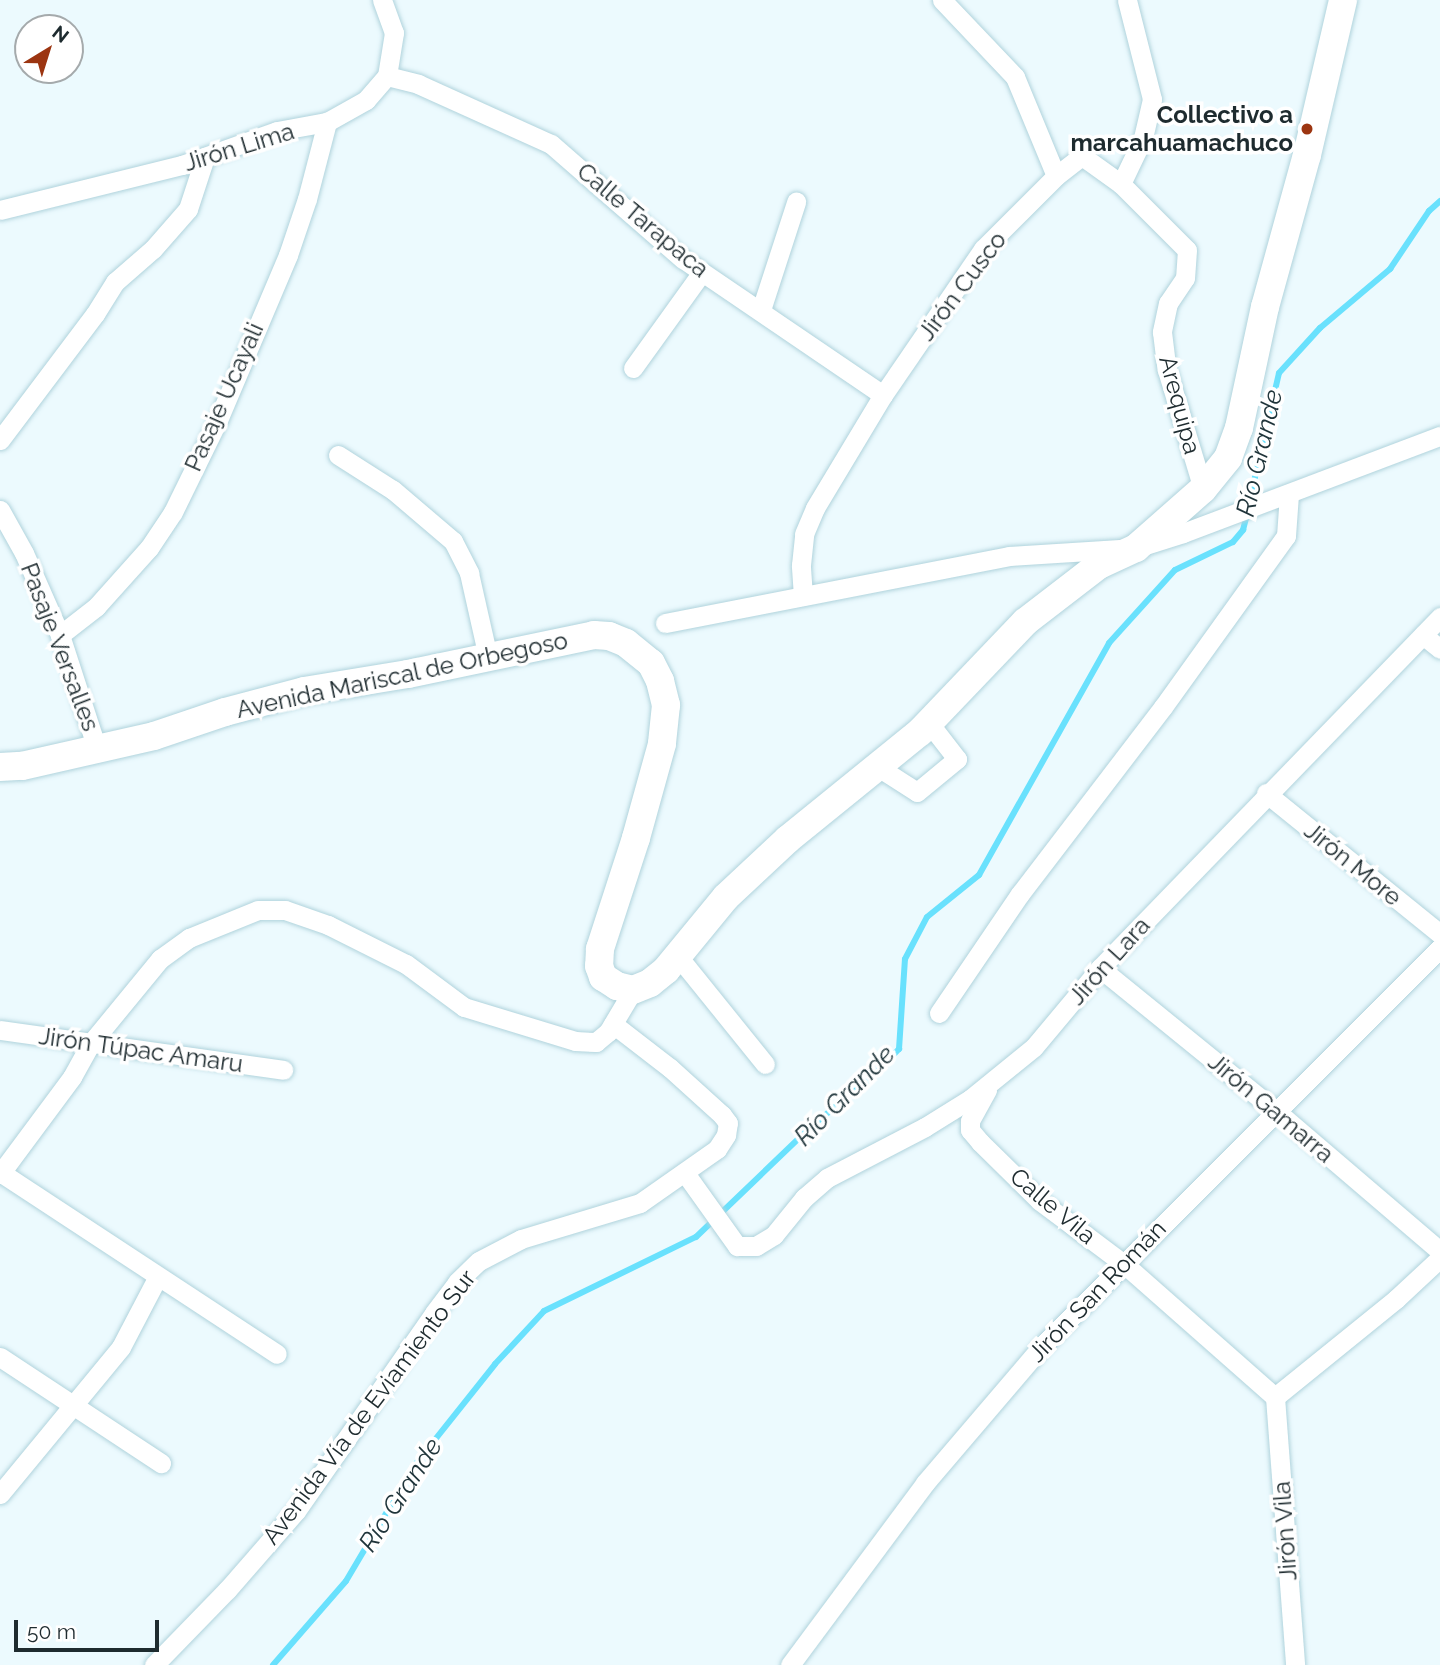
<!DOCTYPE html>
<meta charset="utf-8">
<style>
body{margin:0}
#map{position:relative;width:1440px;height:1665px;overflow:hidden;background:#ecfafe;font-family:Raleway,sans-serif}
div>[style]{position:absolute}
.stream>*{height:6px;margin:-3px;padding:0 3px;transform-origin:3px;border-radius:3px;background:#69e1fd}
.roads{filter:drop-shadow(0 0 2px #b0d3dc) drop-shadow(0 0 2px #b0d3dc)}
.minor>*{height:19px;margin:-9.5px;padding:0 9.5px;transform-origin:9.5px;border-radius:9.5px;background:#fff}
.highway>*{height:28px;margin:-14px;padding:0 14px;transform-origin:14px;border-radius:14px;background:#fff}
.dots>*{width:19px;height:19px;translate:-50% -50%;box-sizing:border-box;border:4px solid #fff;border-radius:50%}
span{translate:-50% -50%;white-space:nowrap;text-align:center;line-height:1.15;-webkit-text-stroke:7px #fff;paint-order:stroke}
.poi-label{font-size:24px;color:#1e2b2f;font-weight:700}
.right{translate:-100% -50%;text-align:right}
.street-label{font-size:24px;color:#1e2b2f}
.water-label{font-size:26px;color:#1f343a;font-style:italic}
.north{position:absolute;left:14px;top:14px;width:70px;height:70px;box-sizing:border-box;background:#fff;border:2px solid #a5aaac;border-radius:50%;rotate:38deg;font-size:19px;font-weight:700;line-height:28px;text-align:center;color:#1e2b2f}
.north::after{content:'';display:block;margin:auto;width:24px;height:32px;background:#9c3511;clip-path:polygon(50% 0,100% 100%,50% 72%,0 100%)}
.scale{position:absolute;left:14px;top:1620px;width:145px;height:32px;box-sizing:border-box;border:4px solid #1e2b2f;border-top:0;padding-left:9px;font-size:21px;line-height:24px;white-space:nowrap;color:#1e2b2f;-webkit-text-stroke:5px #fff;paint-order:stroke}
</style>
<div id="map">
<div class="stream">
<div style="left:1249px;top:503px;width:133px;rotate:-77deg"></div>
<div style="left:1279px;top:373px;width:61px;rotate:-47.7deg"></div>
<div style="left:1320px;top:328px;width:92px;rotate:-40.1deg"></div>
<div style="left:1390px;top:269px;width:70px;rotate:-56.1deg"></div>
<div style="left:1429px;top:211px;width:15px;rotate:-42deg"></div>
<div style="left:273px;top:1665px;width:111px;rotate:-49deg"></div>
<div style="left:346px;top:1581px;width:134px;rotate:-59.4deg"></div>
<div style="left:414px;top:1466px;width:130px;rotate:-51.5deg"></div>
<div style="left:495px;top:1364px;width:72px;rotate:-47.2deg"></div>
<div style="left:544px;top:1311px;width:169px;rotate:-26deg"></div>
<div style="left:696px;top:1237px;width:163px;rotate:-43.8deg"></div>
<div style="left:814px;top:1124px;width:72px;rotate:-38.8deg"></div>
<div style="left:870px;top:1079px;width:42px;rotate:-46deg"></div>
<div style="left:899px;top:1049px;width:90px;rotate:-86.2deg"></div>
<div style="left:905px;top:959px;width:47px;rotate:-62.4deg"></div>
<div style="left:927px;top:917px;width:67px;rotate:-38.9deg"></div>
<div style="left:979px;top:875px;width:266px;rotate:-60.7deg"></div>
<div style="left:1109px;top:643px;width:98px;rotate:-47.9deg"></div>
<div style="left:1175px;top:570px;width:64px;rotate:-25.8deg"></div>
<div style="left:1233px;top:542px;width:16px;rotate:-50deg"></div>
<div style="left:1243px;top:530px;width:16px;rotate:-76deg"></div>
</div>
<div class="roads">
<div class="minor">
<div style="left:942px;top:0;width:106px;rotate:46.5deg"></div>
<div style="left:1015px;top:77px;width:107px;rotate:67.5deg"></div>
<div style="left:387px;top:76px;width:32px;rotate:14deg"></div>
<div style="left:418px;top:84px;width:146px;rotate:24.3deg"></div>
<div style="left:551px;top:144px;width:175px;rotate:41.1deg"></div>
<div style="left:683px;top:259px;width:242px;rotate:34.2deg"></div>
<div style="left:1121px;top:184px;width:51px;rotate:-64.4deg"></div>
<div style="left:1143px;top:138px;width:40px;rotate:-77deg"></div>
<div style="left:1152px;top:99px;width:102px;rotate:-104.2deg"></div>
<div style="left:0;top:210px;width:187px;rotate:-13.9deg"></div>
<div style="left:182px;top:165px;width:101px;rotate:-19.7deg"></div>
<div style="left:277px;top:131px;width:51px;rotate:-10.2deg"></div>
<div style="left:327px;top:122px;width:45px;rotate:-29.4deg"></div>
<div style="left:366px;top:100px;width:32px;rotate:-49deg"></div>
<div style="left:387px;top:76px;width:44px;rotate:-80.8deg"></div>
<div style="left:394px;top:33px;width:35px;rotate:-110deg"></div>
<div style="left:761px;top:310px;width:114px;rotate:-72deg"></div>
<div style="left:633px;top:368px;width:118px;rotate:-54.3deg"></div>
<div style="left:0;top:440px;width:158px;rotate:-53deg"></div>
<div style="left:95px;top:314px;width:38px;rotate:-58deg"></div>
<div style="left:115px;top:282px;width:50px;rotate:-41deg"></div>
<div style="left:153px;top:249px;width:53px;rotate:-48.8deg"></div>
<div style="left:188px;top:209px;width:55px;rotate:-71.9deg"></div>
<div style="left:338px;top:455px;width:65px;rotate:32.5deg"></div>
<div style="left:393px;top:490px;width:79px;rotate:40.4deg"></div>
<div style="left:453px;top:541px;width:36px;rotate:63deg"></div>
<div style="left:469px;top:573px;width:86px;rotate:77.3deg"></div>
<div style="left:0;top:510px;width:49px;rotate:60.8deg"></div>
<div style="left:24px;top:553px;width:90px;rotate:66.3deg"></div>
<div style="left:60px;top:635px;width:120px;rotate:72deg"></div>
<div style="left:803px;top:596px;width:31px;rotate:-94deg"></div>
<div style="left:801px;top:565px;width:31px;rotate:-84deg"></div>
<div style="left:804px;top:534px;width:28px;rotate:-67deg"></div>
<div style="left:815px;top:508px;width:132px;rotate:-59deg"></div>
<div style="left:883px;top:395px;width:177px;rotate:-55.6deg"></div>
<div style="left:983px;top:249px;width:103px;rotate:-45deg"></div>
<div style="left:1056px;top:176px;width:33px;rotate:-38deg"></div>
<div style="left:1082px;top:156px;width:48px;rotate:35.7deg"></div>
<div style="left:1121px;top:184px;width:93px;rotate:45deg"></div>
<div style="left:1187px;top:250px;width:28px;rotate:94deg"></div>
<div style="left:1185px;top:278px;width:30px;rotate:124deg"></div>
<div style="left:1168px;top:303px;width:30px;rotate:102deg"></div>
<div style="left:1162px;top:332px;width:38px;rotate:83deg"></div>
<div style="left:1167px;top:370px;width:124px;rotate:73.2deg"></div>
<div style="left:665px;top:623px;width:350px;rotate:-11deg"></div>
<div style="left:1009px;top:556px;width:127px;rotate:-3.6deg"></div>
<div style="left:1136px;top:548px;width:49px;rotate:-17.7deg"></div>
<div style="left:1183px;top:533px;width:275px;rotate:-20.7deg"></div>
<div style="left:60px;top:635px;width:46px;rotate:-37.9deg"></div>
<div style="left:96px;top:607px;width:79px;rotate:-48.1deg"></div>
<div style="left:149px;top:548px;width:43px;rotate:-56.3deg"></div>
<div style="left:173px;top:512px;width:102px;rotate:-63.9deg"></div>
<div style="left:218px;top:420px;width:179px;rotate:-67deg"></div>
<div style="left:288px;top:255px;width:59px;rotate:-71.3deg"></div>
<div style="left:307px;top:199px;width:80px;rotate:-75.4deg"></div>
<div style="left:1423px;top:635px;width:22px;rotate:39deg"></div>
<div style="left:878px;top:767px;width:46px;rotate:32.7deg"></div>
<div style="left:917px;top:792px;width:52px;rotate:-39.5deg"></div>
<div style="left:957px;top:759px;width:46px;rotate:-127.9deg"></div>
<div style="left:1266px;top:793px;width:224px;rotate:39deg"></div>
<div style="left:677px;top:955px;width:140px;rotate:51.1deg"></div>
<div style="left:1100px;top:968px;width:227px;rotate:39.1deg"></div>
<div style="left:1276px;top:1111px;width:216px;rotate:40.5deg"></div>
<div style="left:939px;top:1013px;width:144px;rotate:-55.8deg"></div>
<div style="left:1020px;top:894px;width:235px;rotate:-52.6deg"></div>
<div style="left:1163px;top:707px;width:211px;rotate:-54.3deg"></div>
<div style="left:1286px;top:536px;width:42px;rotate:-85.9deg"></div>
<div style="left:0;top:1030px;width:286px;rotate:8deg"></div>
<div style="left:987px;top:1090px;width:35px;rotate:119deg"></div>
<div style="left:970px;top:1121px;width:9px;rotate:90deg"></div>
<div style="left:970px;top:1130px;width:16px;rotate:50deg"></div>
<div style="left:980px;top:1142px;width:84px;rotate:44.5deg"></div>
<div style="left:1040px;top:1201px;width:105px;rotate:36.9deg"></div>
<div style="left:1124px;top:1264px;width:201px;rotate:41.4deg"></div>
<div style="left:0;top:1172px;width:331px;rotate:33.3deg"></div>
<div style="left:685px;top:1173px;width:90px;rotate:54.5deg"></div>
<div style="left:737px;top:1246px;width:19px"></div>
<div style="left:756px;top:1246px;width:21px;rotate:-31deg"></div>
<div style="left:774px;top:1235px;width:48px;rotate:-51deg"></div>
<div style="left:804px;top:1198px;width:30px;rotate:-41deg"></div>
<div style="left:827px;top:1178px;width:110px;rotate:-27.5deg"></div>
<div style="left:925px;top:1127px;width:53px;rotate:-31.9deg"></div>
<div style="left:970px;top:1099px;width:82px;rotate:-39.1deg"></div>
<div style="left:1034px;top:1047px;width:103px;rotate:-50.1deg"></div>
<div style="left:1100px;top:968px;width:489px;rotate:-45.9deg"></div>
<div style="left:0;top:1174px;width:121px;rotate:-53.4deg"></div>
<div style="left:72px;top:1077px;width:39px;rotate:-61deg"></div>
<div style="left:91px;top:1043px;width:109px;rotate:-50.6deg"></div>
<div style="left:160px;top:959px;width:36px;rotate:-36deg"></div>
<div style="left:189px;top:938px;width:74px;rotate:-22.1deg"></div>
<div style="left:258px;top:910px;width:27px"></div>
<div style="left:285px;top:910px;width:46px;rotate:19.2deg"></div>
<div style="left:328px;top:925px;width:87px;rotate:26.6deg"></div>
<div style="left:406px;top:964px;width:72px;rotate:36.6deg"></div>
<div style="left:464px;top:1007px;width:116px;rotate:17deg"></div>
<div style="left:575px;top:1041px;width:21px;rotate:3deg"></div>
<div style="left:596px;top:1042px;width:16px;rotate:-40deg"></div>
<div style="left:608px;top:1032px;width:49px;rotate:-59.2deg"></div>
<div style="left:0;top:1357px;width:193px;rotate:33.4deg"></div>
<div style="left:1275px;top:1397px;width:269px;rotate:85.7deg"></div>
<div style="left:1275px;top:1397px;width:156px;rotate:-39deg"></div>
<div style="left:1396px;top:1299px;width:60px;rotate:-43deg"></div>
<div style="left:0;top:1494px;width:190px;rotate:-50.5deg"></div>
<div style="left:121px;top:1347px;width:78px;rotate:-62.4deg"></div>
<div style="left:154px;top:1665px;width:105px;rotate:-45.8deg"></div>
<div style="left:227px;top:1590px;width:105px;rotate:-48.9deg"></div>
<div style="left:296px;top:1511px;width:241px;rotate:-55.1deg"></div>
<div style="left:434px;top:1313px;width:39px;rotate:-53deg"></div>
<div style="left:457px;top:1282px;width:30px;rotate:-44deg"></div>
<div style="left:479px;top:1261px;width:47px;rotate:-27.6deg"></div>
<div style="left:521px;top:1239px;width:124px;rotate:-16.8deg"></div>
<div style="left:640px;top:1203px;width:94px;rotate:-35deg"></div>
<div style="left:717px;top:1149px;width:17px;rotate:-57deg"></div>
<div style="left:726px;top:1135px;width:12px;rotate:-81deg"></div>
<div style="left:728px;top:1123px;width:10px;rotate:-127deg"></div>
<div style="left:722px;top:1115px;width:70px;rotate:-137.9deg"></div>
<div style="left:670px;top:1068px;width:72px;rotate:-142.3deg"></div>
<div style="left:790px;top:1665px;width:227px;rotate:-53.4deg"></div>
<div style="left:925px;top:1483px;width:179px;rotate:-49.5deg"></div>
<div style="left:1041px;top:1347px;width:564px;rotate:-45deg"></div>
</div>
<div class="highway">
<div style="left:0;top:767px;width:22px;rotate:-3deg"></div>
<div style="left:22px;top:766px;width:135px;rotate:-12.8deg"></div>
<div style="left:154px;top:736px;width:75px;rotate:-18.7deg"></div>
<div style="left:225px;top:712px;width:82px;rotate:-14.9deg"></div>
<div style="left:304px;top:691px;width:105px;rotate:-9.3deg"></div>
<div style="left:408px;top:674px;width:190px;rotate:-11.8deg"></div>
<div style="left:594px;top:635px;width:15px;rotate:4deg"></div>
<div style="left:609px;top:636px;width:18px;rotate:22deg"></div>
<div style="left:626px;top:643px;width:32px;rotate:39deg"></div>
<div style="left:651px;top:663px;width:20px;rotate:63deg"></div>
<div style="left:660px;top:681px;width:25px;rotate:76deg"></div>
<div style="left:666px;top:705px;width:39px;rotate:96deg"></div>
<div style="left:662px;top:744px;width:98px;rotate:105.5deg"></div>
<div style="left:636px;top:838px;width:117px;rotate:108deg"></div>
<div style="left:600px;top:949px;width:17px;rotate:93deg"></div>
<div style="left:599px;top:966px;width:12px;rotate:70deg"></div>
<div style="left:603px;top:977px;width:17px;rotate:33deg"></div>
<div style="left:617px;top:986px;width:16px;rotate:14deg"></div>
<div style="left:633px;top:990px;width:18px;rotate:-22deg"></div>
<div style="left:650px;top:983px;width:21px;rotate:-39deg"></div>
<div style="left:666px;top:970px;width:94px;rotate:-50.6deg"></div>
<div style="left:726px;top:897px;width:85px;rotate:-43.1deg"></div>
<div style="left:788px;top:839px;width:170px;rotate:-39deg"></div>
<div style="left:920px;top:732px;width:152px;rotate:-46.3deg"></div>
<div style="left:1025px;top:622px;width:93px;rotate:-37.6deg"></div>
<div style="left:1099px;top:565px;width:41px;rotate:-24.7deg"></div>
<div style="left:1136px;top:548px;width:89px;rotate:-41.4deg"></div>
<div style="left:1203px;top:489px;width:40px;rotate:-51deg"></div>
<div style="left:1228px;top:458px;width:32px;rotate:-70deg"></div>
<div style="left:1239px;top:428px;width:124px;rotate:-77.9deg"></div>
<div style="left:1265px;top:307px;width:158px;rotate:-74.6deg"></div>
<div style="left:1307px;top:155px;width:159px;rotate:-76.9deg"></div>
</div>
</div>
<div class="dots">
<div style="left:1307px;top:129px;background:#9c3511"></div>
</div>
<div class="poi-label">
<span class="right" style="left:1293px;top:129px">Collectivo a<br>marcahuamachuco</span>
</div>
<div class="street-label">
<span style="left:239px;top:147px;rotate:-17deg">Jirón Lima</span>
<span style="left:643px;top:220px;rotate:40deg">Calle Tarapaca</span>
<span style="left:962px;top:286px;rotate:-53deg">Jirón Cusco</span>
<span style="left:224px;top:397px;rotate:-66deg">Pasaje Ucayali</span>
<span style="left:1180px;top:405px;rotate:75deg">Arequipa</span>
<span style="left:60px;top:647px;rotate:69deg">Pasaje Versalles</span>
<span style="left:402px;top:675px;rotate:-12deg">Avenida Mariscal de Orbegoso</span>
<span style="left:1353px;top:864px;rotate:39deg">Jirón More</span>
<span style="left:1109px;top:961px;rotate:-48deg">Jirón Lara</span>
<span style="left:141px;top:1050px;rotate:8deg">Jirón Túpac Amaru</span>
<span style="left:1271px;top:1108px;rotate:40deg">Jirón Gamarra</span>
<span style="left:1053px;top:1206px;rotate:40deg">Calle Vila</span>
<span style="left:1097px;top:1291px;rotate:-46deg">Jirón San Román</span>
<span style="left:369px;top:1407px;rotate:-53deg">Avenida Vía de Eviamiento Sur</span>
<span style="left:1285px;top:1531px;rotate:-94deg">Jirón Vila</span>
</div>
<div class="water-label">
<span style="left:1260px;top:453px;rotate:-77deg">Río Grande</span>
<span style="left:845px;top:1096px;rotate:-45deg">Río Grande</span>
<span style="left:401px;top:1495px;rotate:-57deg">Río Grande</span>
</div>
<div class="north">N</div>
<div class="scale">50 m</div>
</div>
